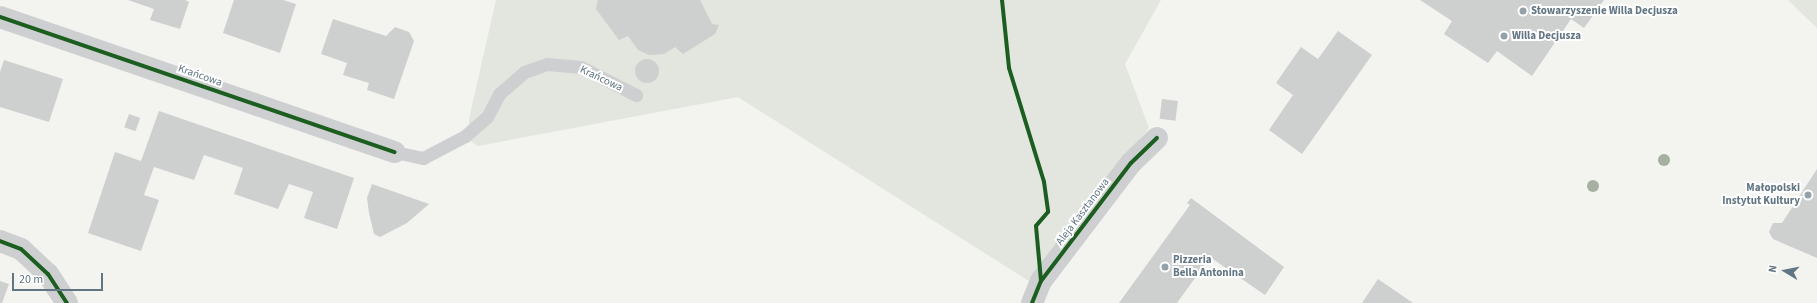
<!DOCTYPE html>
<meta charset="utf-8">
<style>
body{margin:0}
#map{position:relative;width:1817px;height:303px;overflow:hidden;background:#f3f3f0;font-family:"Source Sans 3",sans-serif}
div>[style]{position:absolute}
.green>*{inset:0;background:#e2e6de}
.building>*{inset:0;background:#cecfcf;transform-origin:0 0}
.round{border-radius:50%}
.service>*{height:13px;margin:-6.5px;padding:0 6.5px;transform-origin:6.5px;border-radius:6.5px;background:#cecfd0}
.minor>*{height:22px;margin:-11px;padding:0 11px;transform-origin:11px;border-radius:11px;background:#cecfd0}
.cycleway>*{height:4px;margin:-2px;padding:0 2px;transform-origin:2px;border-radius:2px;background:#1b5e20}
.trees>*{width:12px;height:12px;margin:-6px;border-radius:50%;background:#a5b0a1}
.dots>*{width:11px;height:11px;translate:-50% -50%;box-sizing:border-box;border:2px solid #fff;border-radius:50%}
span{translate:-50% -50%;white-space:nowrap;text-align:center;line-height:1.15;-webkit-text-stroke:4px #fff;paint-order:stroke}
.poi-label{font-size:11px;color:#617583;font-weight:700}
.left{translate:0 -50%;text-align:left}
.right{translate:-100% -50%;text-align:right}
.street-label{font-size:11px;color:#617583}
.north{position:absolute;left:1765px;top:251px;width:40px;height:40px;-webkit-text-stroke:3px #fff;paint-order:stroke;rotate:280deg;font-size:11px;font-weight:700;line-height:16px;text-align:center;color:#617583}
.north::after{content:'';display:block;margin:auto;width:14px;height:18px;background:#617583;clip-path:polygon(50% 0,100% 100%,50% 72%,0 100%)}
.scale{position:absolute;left:12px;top:273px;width:91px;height:18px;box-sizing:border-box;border:2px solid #617583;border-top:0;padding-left:5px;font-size:12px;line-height:14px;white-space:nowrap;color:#617583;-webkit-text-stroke:3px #fff;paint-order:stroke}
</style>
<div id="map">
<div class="green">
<div style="clip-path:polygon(496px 0,1161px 0,1125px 64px,1149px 128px,1032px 283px,738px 97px,478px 146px,469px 140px,469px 119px)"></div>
<div style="clip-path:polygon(1788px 0,1817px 0,1817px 28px)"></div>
</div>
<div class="building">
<div style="clip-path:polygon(128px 0,185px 0,189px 2px,180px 29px,150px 20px,154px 9px)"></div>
<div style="clip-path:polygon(234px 0,283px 0,296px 4px,280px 53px,223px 33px)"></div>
<div style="clip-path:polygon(598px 0,700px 0,712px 24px,719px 25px,715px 34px,683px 54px,675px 47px,664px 54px,649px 55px,638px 50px,628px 36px,619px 40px,596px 9px)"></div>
<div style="clip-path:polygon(1420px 0,1604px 0,1584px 28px,1571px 19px,1532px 76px,1497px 51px,1488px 63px,1444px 34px,1452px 21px)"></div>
<div style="clip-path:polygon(333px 19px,386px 36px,395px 27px,409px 32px,414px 41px,394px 99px,367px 90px,369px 83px,343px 75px,347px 63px,321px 54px)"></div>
<div style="clip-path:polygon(1338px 31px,1372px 55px,1302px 154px,1269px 130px,1293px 95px,1276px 83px,1301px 47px,1318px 59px)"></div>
<div class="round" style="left:635px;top:59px;width:24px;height:24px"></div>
<div style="clip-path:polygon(4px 60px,63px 79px,49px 122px,0 107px,0 72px)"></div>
<div style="left:1162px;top:99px;width:16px;height:20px;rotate:7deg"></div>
<div style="clip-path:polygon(159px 111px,354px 178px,337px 229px,304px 218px,313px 192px,289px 184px,278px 209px,234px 194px,243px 168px,204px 155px,194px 180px,154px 167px,144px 195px,159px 200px,141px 251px,88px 233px,115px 152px,141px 161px)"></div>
<div style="left:129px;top:114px;width:12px;height:14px;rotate:20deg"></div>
<div style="clip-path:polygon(1817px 169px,1817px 258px,1773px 239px,1769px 232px,1773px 223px,1782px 223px)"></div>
<div style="clip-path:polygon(372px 184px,429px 204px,407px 223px,380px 237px,374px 234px,369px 213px,367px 198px)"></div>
<div style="clip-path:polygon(1191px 198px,1284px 267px,1265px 295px,1210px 257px,1177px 303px,1119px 303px,1190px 205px,1187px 203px)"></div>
<div style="clip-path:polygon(1378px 279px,1413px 303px,1362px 303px)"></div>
<div style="clip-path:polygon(0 281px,9px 284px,2px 303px,0 303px)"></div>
</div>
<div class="service">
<div style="left:395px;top:152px;width:29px;rotate:12deg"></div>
<div style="left:423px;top:158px;width:47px;rotate:-27.6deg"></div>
<div style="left:465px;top:136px;width:29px;rotate:-41deg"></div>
<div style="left:487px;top:117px;width:26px;rotate:-62deg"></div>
<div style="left:499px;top:94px;width:33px;rotate:-41deg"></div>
<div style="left:524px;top:72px;width:24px;rotate:-19deg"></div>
<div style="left:547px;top:64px;width:34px;rotate:5deg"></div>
<div style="left:581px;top:67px;width:62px;rotate:27deg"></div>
</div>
<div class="minor">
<div style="left:0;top:17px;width:417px;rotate:18.9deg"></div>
<div style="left:0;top:241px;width:22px;rotate:21deg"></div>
<div style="left:21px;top:249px;width:37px;rotate:43deg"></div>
<div style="left:48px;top:274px;width:35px;rotate:57deg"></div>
<div style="left:1032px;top:303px;width:24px;rotate:-68deg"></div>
<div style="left:1041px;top:281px;width:148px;rotate:-52.7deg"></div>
<div style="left:1131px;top:163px;width:36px;rotate:-44deg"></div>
</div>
<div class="cycleway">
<div style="left:1002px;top:0;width:68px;rotate:84.1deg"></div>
<div style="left:1009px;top:68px;width:119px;rotate:72.9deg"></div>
<div style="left:1044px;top:182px;width:30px;rotate:82deg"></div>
<div style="left:1048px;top:212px;width:18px;rotate:131deg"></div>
<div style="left:1036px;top:226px;width:55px;rotate:84.8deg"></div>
<div style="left:0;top:17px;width:417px;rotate:18.9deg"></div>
<div style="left:0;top:241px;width:22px;rotate:21deg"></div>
<div style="left:21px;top:249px;width:37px;rotate:43deg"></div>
<div style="left:48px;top:274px;width:35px;rotate:57deg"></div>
<div style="left:1032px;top:303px;width:24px;rotate:-68deg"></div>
<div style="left:1041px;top:281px;width:148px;rotate:-52.7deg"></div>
<div style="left:1131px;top:163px;width:36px;rotate:-44deg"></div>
</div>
<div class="trees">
<div style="left:1664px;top:160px"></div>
<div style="left:1593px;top:186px"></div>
</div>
<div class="dots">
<div style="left:1523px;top:11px;background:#94a1a9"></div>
<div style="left:1504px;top:36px;background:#94a1a9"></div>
<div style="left:1808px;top:195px;background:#94a1a9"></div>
<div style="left:1165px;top:267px;background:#94a1a9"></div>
</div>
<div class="poi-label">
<span class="left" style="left:1531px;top:11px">Stowarzyszenie Willa Decjusza</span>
<span class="left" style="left:1512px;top:36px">Willa Decjusza</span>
<span class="right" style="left:1800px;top:195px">Małopolski<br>Instytut Kultury</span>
<span class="left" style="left:1173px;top:267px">Pizzeria<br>Bella Antonina</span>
</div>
<div class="street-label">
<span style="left:200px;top:76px;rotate:19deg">Krańcowa</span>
<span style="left:601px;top:79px;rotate:25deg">Krańcowa</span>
<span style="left:1083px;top:212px;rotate:-53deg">Aleja Kasztanowa</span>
</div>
<div class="north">N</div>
<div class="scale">20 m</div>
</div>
